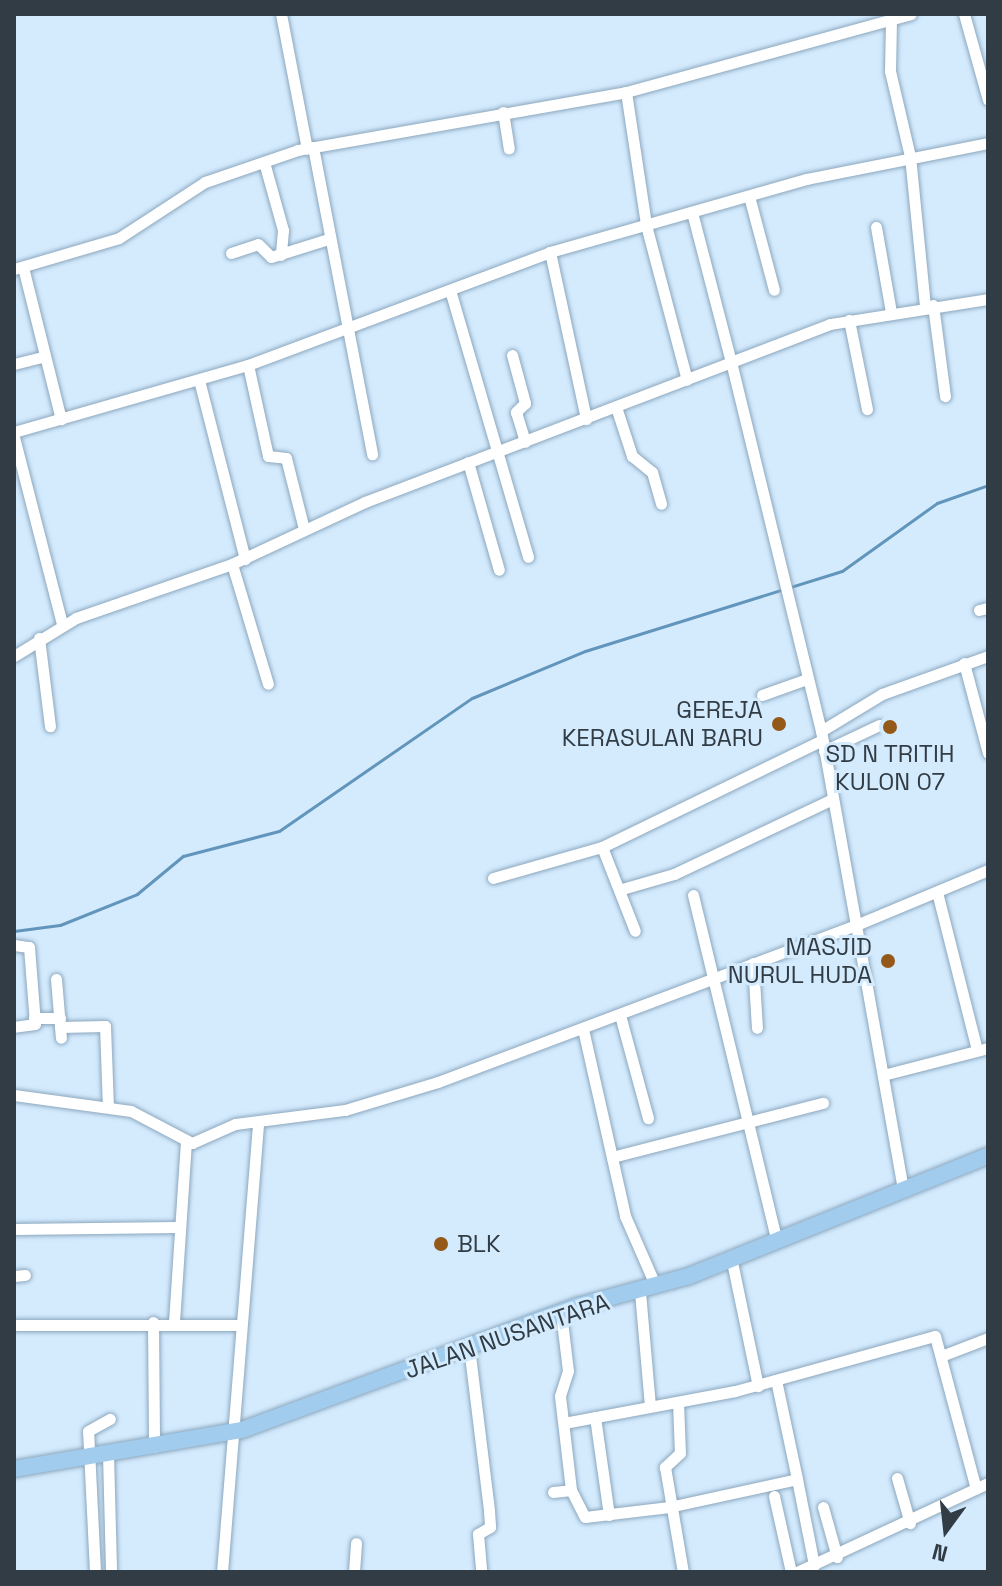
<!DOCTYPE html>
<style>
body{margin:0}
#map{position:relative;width:1002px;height:1586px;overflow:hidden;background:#d4ebfe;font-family:"Space Grotesk",sans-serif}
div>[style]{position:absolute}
.stream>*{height:3px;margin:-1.5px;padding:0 1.5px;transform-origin:1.5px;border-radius:1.5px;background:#6295bb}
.roads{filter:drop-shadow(0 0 2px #8ca7bd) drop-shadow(0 0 2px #8ca7bd)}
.minor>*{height:11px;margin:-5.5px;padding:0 5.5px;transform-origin:5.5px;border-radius:5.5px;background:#fff}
.highway>*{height:16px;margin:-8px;padding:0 8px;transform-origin:8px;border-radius:8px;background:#a1cced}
.dots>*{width:22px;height:22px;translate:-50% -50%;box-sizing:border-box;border:4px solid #d4ebfe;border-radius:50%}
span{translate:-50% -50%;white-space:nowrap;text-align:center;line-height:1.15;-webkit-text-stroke:6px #d4ebfe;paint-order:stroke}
.poi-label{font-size:24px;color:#313c45}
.right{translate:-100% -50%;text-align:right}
.left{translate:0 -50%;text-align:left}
.street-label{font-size:24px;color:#313c45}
.frame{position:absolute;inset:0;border:16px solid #313c45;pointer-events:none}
.north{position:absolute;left:906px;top:1490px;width:80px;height:80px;-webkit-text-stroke:6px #d4ebfe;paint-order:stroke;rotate:195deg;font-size:22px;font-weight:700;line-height:32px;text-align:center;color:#313c45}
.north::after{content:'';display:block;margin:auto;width:28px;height:36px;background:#313c45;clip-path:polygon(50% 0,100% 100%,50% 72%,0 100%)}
</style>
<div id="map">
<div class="stream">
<div style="left:14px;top:931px;width:46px;rotate:-7.4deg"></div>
<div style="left:60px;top:925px;width:83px;rotate:-21.9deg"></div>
<div style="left:137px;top:894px;width:60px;rotate:-39.6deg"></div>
<div style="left:183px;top:856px;width:99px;rotate:-14.6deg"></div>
<div style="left:279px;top:831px;width:234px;rotate:-34.6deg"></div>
<div style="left:472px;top:698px;width:122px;rotate:-22.6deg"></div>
<div style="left:585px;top:651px;width:269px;rotate:-17.3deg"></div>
<div style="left:842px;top:571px;width:117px;rotate:-35.6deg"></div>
<div style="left:937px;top:503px;width:54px;rotate:-19.4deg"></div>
</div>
<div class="roads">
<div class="minor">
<div style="left:281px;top:14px;width:137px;rotate:79.1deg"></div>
<div style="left:964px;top:14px;width:89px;rotate:74.4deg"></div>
<div style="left:891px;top:20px;width:51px;rotate:91.1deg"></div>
<div style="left:890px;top:71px;width:87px;rotate:76.8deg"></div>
<div style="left:910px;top:156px;width:151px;rotate:84.3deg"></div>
<div style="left:626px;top:92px;width:134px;rotate:81.4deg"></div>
<div style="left:646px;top:225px;width:160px;rotate:75.2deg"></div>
<div style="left:503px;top:112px;width:37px;rotate:81deg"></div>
<div style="left:313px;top:147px;width:313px;rotate:79.1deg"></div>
<div style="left:264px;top:162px;width:71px;rotate:74.4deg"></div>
<div style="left:283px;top:230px;width:25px;rotate:95deg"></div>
<div style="left:749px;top:196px;width:97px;rotate:75.1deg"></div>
<div style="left:876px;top:227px;width:86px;rotate:80deg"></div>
<div style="left:550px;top:252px;width:171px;rotate:77.8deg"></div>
<div style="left:231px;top:253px;width:28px;rotate:-18deg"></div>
<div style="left:258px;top:244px;width:18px;rotate:45deg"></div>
<div style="left:271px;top:257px;width:60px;rotate:-17.5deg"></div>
<div style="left:23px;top:267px;width:157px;rotate:76deg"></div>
<div style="left:14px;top:269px;width:109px;rotate:-16.4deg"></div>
<div style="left:119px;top:238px;width:103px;rotate:-33.1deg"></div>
<div style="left:205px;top:182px;width:98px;rotate:-19deg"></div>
<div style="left:298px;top:150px;width:333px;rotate:-10deg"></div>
<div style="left:626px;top:92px;width:295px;rotate:-15.3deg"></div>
<div style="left:450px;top:290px;width:278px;rotate:73.7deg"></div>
<div style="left:933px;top:305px;width:92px;rotate:82.5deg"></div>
<div style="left:849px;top:320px;width:91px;rotate:78.6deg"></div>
<div style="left:512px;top:355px;width:50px;rotate:74.8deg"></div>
<div style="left:525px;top:403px;width:13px;rotate:135deg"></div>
<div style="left:516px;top:412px;width:31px;rotate:73deg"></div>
<div style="left:14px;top:364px;width:32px;rotate:-14deg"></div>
<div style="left:248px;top:365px;width:93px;rotate:77.6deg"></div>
<div style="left:268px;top:456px;width:18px;rotate:6deg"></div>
<div style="left:286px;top:458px;width:73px;rotate:75.8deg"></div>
<div style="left:199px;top:380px;width:185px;rotate:75.6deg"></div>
<div style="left:616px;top:407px;width:52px;rotate:71.9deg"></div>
<div style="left:632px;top:456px;width:26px;rotate:39deg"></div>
<div style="left:652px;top:472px;width:33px;rotate:74deg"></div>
<div style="left:14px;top:432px;width:243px;rotate:-16deg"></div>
<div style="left:248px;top:365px;width:322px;rotate:-20.5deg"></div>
<div style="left:550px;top:252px;width:266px;rotate:-15.9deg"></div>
<div style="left:806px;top:179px;width:186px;rotate:-11.2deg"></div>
<div style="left:14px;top:437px;width:193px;rotate:75.6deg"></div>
<div style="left:468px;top:462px;width:112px;rotate:74deg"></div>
<div style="left:232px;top:564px;width:125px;rotate:73.3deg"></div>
<div style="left:979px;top:610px;width:9px;rotate:-13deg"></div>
<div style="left:39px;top:638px;width:89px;rotate:82.9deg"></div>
<div style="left:14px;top:656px;width:73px;rotate:-31.5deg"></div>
<div style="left:76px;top:618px;width:165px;rotate:-19.1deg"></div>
<div style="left:232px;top:564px;width:147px;rotate:-25deg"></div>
<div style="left:365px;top:502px;width:392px;rotate:-20.9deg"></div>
<div style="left:731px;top:362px;width:155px;rotate:-104.6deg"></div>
<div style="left:964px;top:663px;width:93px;rotate:75.1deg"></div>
<div style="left:762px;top:695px;width:48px;rotate:-19.6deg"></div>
<div style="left:821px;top:731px;width:71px;rotate:-31.2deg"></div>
<div style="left:882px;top:694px;width:113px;rotate:-19.7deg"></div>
<div style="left:824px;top:751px;width:61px;rotate:-25.3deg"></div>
<div style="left:602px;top:847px;width:90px;rotate:68.6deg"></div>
<div style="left:493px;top:878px;width:113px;rotate:-15.9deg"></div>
<div style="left:602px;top:847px;width:245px;rotate:-25.9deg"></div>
<div style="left:622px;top:889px;width:54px;rotate:-16.1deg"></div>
<div style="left:674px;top:874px;width:176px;rotate:-25.3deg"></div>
<div style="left:937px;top:892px;width:163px;rotate:75.8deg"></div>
<div style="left:693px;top:895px;width:352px;rotate:76.4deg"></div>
<div style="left:14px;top:945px;width:15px;rotate:8deg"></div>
<div style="left:29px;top:947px;width:77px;rotate:85.5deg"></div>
<div style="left:35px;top:1024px;width:21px;rotate:172deg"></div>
<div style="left:753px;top:963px;width:65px;rotate:86.5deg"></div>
<div style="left:56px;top:979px;width:59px;rotate:85.2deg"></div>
<div style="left:620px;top:1015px;width:107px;rotate:74.8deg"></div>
<div style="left:34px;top:1018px;width:26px"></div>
<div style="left:60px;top:1027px;width:45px;rotate:-1.3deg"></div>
<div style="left:105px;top:1026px;width:80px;rotate:87.9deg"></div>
<div style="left:583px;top:1029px;width:192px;rotate:77.3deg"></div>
<div style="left:625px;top:1216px;width:77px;rotate:66.4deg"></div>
<div style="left:883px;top:1075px;width:108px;rotate:-14.4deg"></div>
<div style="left:14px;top:1095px;width:118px;rotate:7.8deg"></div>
<div style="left:131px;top:1111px;width:69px;rotate:27.7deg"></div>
<div style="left:192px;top:1143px;width:47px;rotate:-23.8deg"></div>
<div style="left:235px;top:1124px;width:111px;rotate:-7.3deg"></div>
<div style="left:345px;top:1110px;width:97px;rotate:-16.8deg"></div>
<div style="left:438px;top:1082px;width:447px;rotate:-20.6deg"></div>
<div style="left:856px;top:925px;width:197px;rotate:-100.2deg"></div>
<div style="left:821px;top:731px;width:380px;rotate:-103.7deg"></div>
<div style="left:731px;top:362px;width:106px;rotate:-21deg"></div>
<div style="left:830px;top:324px;width:160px;rotate:-9deg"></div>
<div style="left:612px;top:1157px;width:218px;rotate:-14.4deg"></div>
<div style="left:903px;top:1189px;width:268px;rotate:-100.1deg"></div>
<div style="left:856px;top:925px;width:143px;rotate:-22.6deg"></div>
<div style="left:14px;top:1229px;width:163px;rotate:-0.7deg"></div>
<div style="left:731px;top:1257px;width:132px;rotate:78.2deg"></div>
<div style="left:14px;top:1276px;width:11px;rotate:-5deg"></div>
<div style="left:640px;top:1292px;width:115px;rotate:85deg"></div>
<div style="left:561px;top:1313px;width:58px;rotate:83.1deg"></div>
<div style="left:568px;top:1371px;width:26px;rotate:108deg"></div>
<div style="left:560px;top:1396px;width:95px;rotate:83.3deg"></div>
<div style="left:153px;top:1322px;width:125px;rotate:89.5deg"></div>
<div style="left:174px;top:1322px;width:179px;rotate:-86.2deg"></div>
<div style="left:14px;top:1325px;width:226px"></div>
<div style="left:469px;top:1347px;width:165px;rotate:83deg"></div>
<div style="left:489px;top:1511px;width:16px;rotate:86deg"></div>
<div style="left:490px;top:1527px;width:14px;rotate:150deg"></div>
<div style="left:478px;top:1534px;width:38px;rotate:85deg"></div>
<div style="left:944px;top:1355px;width:47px;rotate:-21.1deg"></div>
<div style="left:776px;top:1380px;width:101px;rotate:78deg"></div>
<div style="left:678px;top:1402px;width:51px;rotate:87.8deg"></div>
<div style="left:680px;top:1453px;width:21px;rotate:137deg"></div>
<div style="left:665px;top:1467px;width:107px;rotate:80.3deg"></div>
<div style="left:595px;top:1417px;width:99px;rotate:81.9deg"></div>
<div style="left:564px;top:1423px;width:174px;rotate:-10.6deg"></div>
<div style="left:735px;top:1391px;width:207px;rotate:-15.4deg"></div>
<div style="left:935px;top:1336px;width:158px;rotate:75deg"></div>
<div style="left:108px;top:1454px;width:118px;rotate:88.5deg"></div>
<div style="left:897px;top:1478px;width:47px;rotate:73.9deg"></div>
<div style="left:553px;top:1492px;width:18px;rotate:-6deg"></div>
<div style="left:571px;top:1490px;width:30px;rotate:63deg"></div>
<div style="left:585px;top:1517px;width:85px;rotate:-6.8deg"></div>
<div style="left:669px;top:1507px;width:131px;rotate:-12.3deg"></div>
<div style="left:797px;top:1479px;width:88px;rotate:78.8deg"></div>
<div style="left:774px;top:1496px;width:78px;rotate:77.4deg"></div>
<div style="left:823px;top:1507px;width:52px;rotate:74.4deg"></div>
<div style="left:95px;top:1572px;width:141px;rotate:-92.8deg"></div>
<div style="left:88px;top:1431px;width:25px;rotate:-29deg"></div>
<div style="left:222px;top:1572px;width:450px;rotate:-85.4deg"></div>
<div style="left:354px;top:1572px;width:29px;rotate:-86deg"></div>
<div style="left:797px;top:1572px;width:211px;rotate:-25deg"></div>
</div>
<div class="highway">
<div style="left:14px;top:1469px;width:231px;rotate:-9.7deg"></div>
<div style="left:242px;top:1430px;width:358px;rotate:-20.3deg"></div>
<div style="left:578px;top:1306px;width:115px;rotate:-15.1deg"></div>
<div style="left:689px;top:1276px;width:322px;rotate:-21.9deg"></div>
</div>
</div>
<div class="dots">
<div style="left:779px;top:724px;background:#945819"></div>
<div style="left:890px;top:727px;background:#945819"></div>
<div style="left:888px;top:961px;background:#945819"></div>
<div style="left:441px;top:1244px;background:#945819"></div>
</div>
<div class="poi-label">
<span class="right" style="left:763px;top:724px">GEREJA<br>KERASULAN BARU</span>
<span style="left:890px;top:768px">SD N TRITIH<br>KULON 07</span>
<span class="right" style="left:872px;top:961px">MASJID<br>NURUL HUDA</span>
<span class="left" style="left:457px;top:1244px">BLK</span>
</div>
<div class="street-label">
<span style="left:507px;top:1336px;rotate:-19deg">JALAN NUSANTARA</span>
</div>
<div class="frame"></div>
<div class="north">N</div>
</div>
